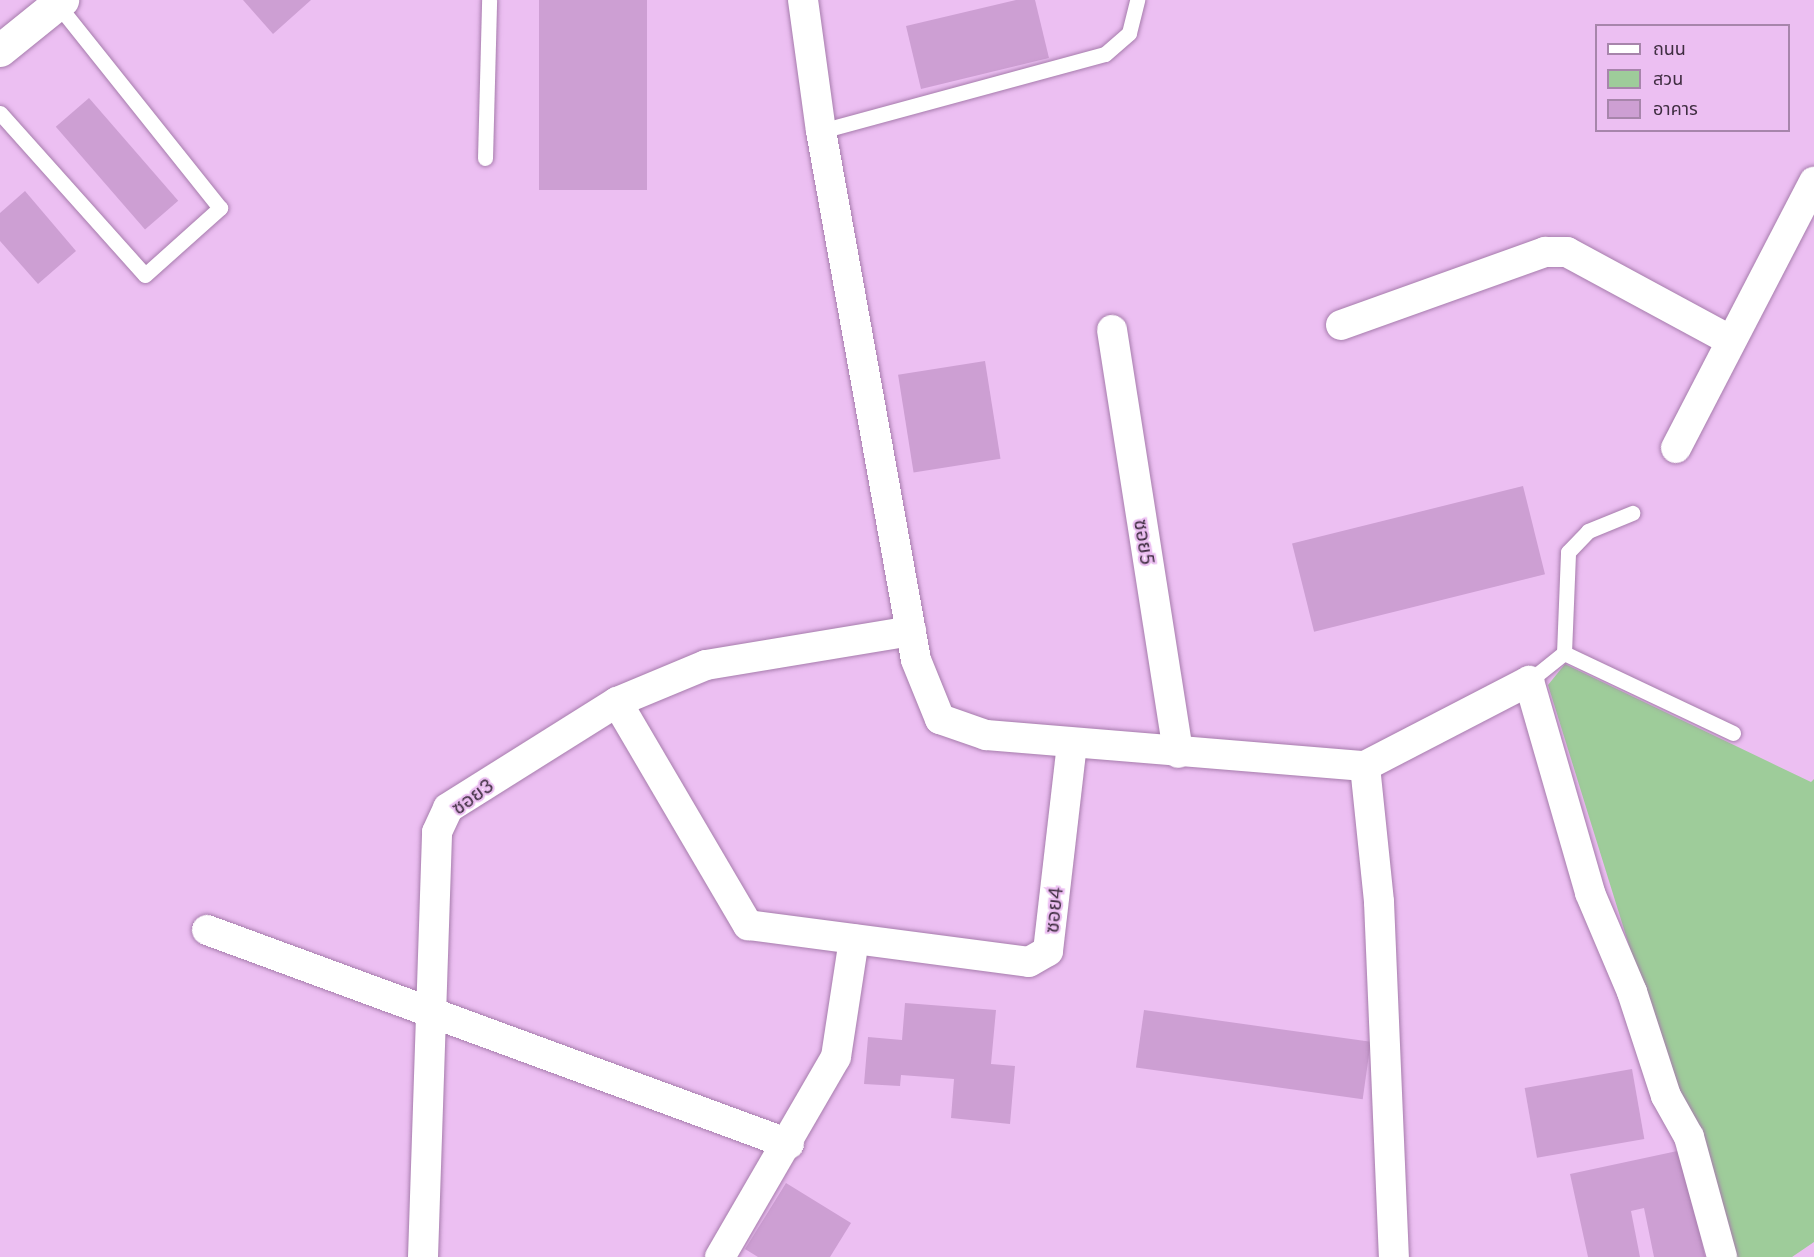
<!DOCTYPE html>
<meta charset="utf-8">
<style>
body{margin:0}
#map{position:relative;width:1814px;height:1257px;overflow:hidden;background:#ecbff2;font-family:Lato,"Noto Sans Thai",sans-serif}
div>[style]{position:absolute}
.green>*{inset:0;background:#9ecc9a}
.building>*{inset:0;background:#cd9fd3;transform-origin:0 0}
.roads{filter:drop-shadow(0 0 2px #a67cac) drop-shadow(0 0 2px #a67cac)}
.lane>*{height:15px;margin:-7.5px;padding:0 7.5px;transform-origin:7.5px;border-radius:7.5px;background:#fff}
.street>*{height:30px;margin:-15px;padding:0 15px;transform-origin:15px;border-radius:15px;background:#fff}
.primary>*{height:33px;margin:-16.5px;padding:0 16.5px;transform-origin:16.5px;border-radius:16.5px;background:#fff}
span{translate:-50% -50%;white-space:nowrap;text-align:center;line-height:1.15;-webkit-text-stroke:4.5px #ecbff2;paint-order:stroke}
.street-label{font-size:20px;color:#3f2d41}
.legend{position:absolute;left:1595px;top:24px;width:195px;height:108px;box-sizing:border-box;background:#ecbff2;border:2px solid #a785ab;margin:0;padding:8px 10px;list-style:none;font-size:18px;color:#3f2d41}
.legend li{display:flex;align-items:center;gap:12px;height:30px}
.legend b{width:30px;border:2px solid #a785ab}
</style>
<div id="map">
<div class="green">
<div style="clip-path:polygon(1565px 664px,1811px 782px,1814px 779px,1814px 1242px,1792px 1257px,1726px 1257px,1548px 685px)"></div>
</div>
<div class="building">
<div style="clip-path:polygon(243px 0,311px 0,273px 34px)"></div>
<div style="left:539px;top:0;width:108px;height:190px"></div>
<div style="clip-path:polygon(1016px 0,1035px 0,1049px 58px,921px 89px,906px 26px)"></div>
<div style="left:89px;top:98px;width:136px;height:44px;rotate:49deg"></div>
<div style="clip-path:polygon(25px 191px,76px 251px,38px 284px,0 241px,0 213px)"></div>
<div style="left:985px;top:361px;width:99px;height:88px;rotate:81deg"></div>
<div style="left:1523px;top:486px;width:91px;height:238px;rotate:76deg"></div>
<div style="clip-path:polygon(905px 1003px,996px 1010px,991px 1064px,1015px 1066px,1010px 1124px,951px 1118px,954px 1079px,901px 1075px,900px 1086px,864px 1084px,868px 1037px,902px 1040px)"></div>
<div style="left:1144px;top:1010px;width:229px;height:58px;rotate:8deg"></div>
<div style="left:1632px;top:1069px;width:71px;height:109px;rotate:80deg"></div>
<div style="clip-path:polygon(1682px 1150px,1705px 1257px,1654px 1257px,1644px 1208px,1631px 1211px,1640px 1257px,1588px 1257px,1570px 1174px)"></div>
<div style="clip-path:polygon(786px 1183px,851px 1223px,830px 1257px,758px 1257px,745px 1249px)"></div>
</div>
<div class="roads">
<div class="lane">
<div style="left:0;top:113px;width:217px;rotate:48.2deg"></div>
<div style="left:145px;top:275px;width:101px;rotate:-41.8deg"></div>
<div style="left:220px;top:208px;width:261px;rotate:-128.6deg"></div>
<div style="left:821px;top:131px;width:294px;rotate:-15.2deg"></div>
<div style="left:1105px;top:54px;width:32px;rotate:-41deg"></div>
<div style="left:1129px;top:33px;width:34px;rotate:-76deg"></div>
<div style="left:485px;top:158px;width:158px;rotate:-88.5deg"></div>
<div style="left:1564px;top:653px;width:187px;rotate:25.3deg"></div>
<div style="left:1529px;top:681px;width:45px;rotate:-38.7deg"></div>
<div style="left:1564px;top:653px;width:101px;rotate:-87.7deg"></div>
<div style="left:1568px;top:552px;width:29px;rotate:-46deg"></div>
<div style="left:1588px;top:531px;width:48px;rotate:-22.2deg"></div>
</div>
<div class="street">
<div style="left:803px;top:0;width:132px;rotate:82.2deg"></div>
<div style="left:821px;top:131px;width:537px;rotate:79.82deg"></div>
<div style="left:916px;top:660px;width:64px;rotate:67.9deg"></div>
<div style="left:940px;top:719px;width:49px;rotate:19.2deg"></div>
<div style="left:986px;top:735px;width:380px;rotate:4.7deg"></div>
<div style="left:1365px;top:766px;width:185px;rotate:-27.4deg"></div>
<div style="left:1529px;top:681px;width:221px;rotate:73.9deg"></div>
<div style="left:1590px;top:893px;width:108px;rotate:67deg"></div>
<div style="left:1632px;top:992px;width:109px;rotate:71.9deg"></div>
<div style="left:1666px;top:1096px;width:47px;rotate:60.7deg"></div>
<div style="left:1689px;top:1137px;width:124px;rotate:74.6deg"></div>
<div style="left:1341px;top:325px;width:217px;rotate:-19.7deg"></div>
<div style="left:1545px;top:252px;width:22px"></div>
<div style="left:1567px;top:252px;width:185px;rotate:28.4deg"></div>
<div style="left:1112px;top:330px;width:428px;rotate:81.1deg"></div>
<div style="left:1676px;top:448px;width:300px;rotate:-62.6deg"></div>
<div style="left:617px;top:702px;width:259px;rotate:59.6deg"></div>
<div style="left:748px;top:925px;width:283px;rotate:7.5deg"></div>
<div style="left:1029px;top:962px;width:22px;rotate:-30deg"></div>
<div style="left:1048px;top:951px;width:209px;rotate:-83.4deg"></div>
<div style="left:1365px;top:766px;width:137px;rotate:84.1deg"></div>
<div style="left:1379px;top:902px;width:355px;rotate:87.6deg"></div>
<div style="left:207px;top:930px;width:620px;rotate:20.19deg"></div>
<div style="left:423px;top:1257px;width:425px;rotate:-88.1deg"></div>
<div style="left:437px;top:832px;width:26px;rotate:-65deg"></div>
<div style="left:448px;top:808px;width:199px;rotate:-32.1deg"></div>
<div style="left:617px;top:702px;width:96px;rotate:-22.6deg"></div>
<div style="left:706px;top:665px;width:208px;rotate:-9.4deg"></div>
<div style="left:720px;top:1257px;width:231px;rotate:-59.9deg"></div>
<div style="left:836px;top:1057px;width:119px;rotate:-81.3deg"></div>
</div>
<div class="primary">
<div style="left:0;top:50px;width:80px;rotate:-38.9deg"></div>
</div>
</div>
<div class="street-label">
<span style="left:1145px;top:542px;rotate:81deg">ซอย5</span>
<span style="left:472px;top:796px;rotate:-36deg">ซอย3</span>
<span style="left:1053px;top:910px;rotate:-84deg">ซอย4</span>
</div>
<ul class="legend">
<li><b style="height:8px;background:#fff"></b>ถนน</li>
<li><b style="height:16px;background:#9ecc9a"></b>สวน</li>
<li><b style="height:16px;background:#cd9fd3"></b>อาคาร</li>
</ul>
</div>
